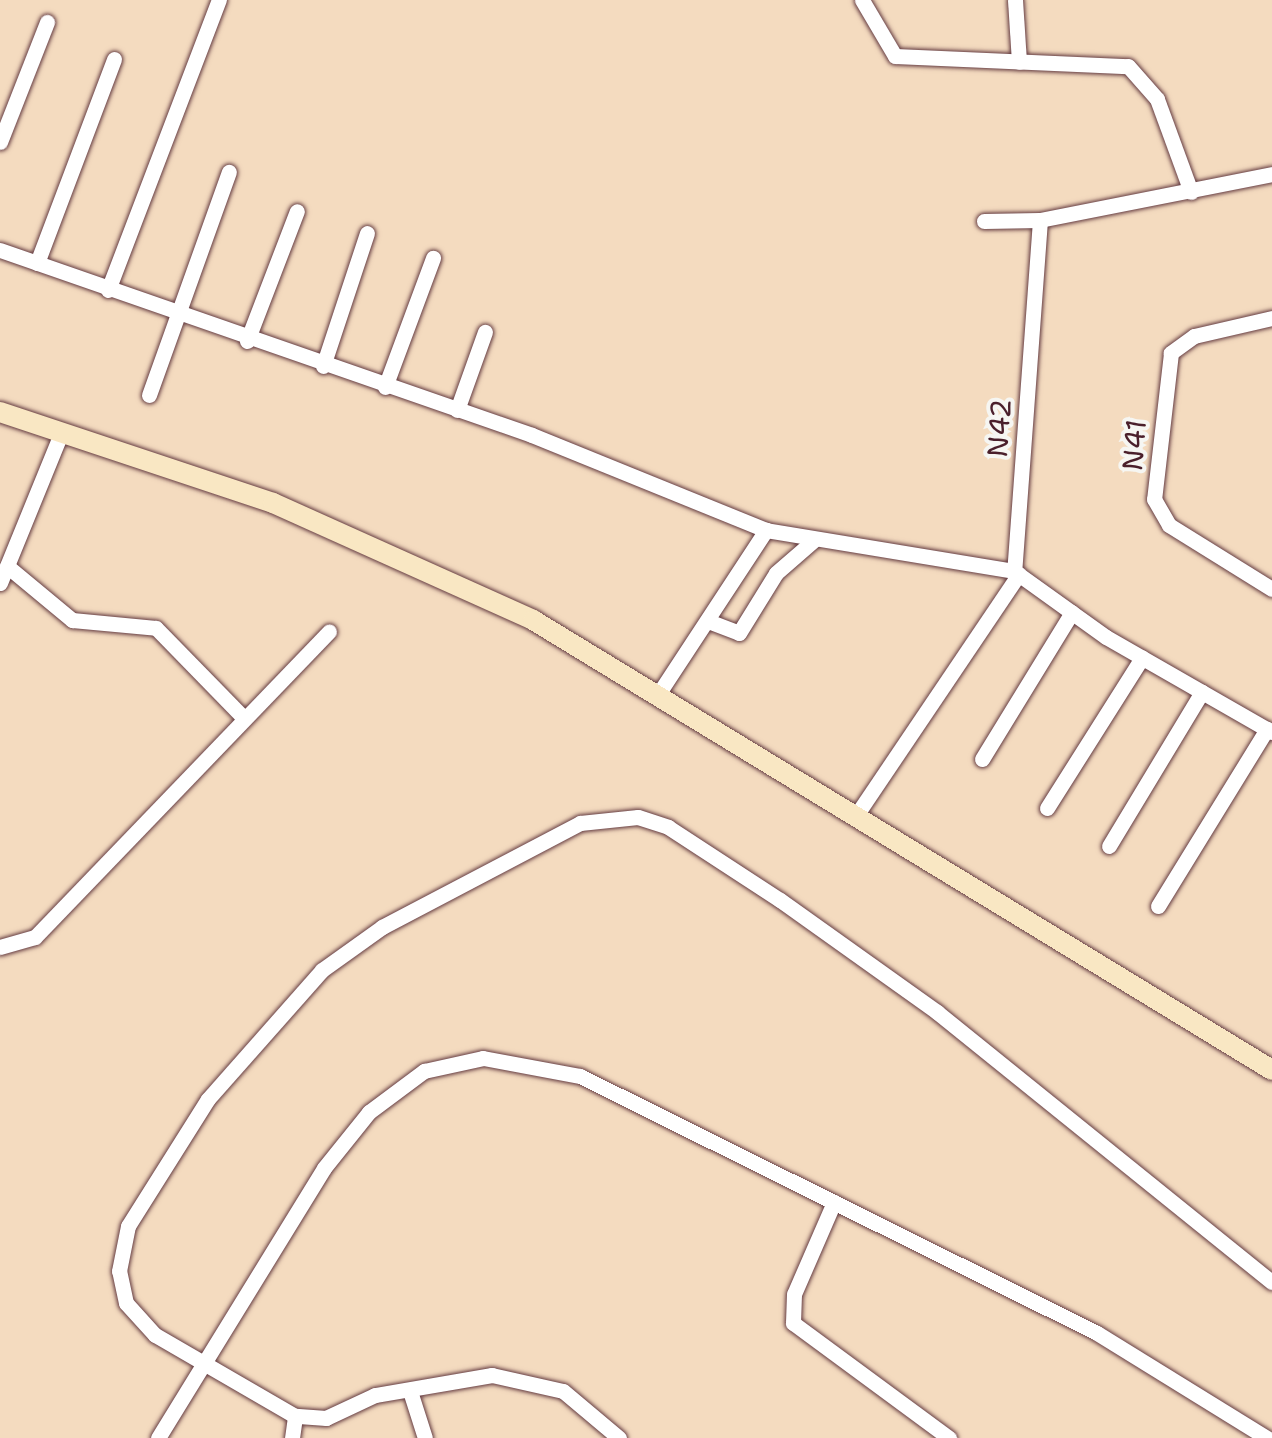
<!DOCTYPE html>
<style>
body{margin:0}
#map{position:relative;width:1272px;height:1438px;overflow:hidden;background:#f4dbbf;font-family:"Shantell Sans",sans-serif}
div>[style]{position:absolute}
.roads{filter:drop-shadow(0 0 2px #643b41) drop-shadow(0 0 2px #643b41)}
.street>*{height:15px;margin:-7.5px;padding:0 7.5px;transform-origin:7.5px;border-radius:7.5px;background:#fff}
.secondary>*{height:20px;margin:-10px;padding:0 10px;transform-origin:10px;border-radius:10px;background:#f9e7c3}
span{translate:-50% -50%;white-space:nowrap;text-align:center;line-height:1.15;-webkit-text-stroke:8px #f6f6f2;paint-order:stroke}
.street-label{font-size:28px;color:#4a1f2b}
</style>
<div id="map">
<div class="roads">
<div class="street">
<div style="left:862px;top:0;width:65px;rotate:59.5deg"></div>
<div style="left:895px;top:56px;width:233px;rotate:2.5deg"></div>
<div style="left:1128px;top:66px;width:44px;rotate:48.7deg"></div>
<div style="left:1157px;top:99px;width:99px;rotate:69.9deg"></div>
<div style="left:1015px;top:0;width:62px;rotate:86.3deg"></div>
<div style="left:0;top:142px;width:129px;rotate:-68.6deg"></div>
<div style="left:1272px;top:174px;width:237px;rotate:168.8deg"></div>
<div style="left:1040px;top:220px;width:352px;rotate:94.2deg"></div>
<div style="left:1014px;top:571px;width:113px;rotate:35.7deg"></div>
<div style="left:1106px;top:637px;width:191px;rotate:29.8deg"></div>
<div style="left:984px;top:221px;width:56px;rotate:-1deg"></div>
<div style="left:0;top:250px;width:563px;rotate:19.17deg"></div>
<div style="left:532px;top:435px;width:253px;rotate:22.1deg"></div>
<div style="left:766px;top:530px;width:251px;rotate:9.4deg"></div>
<div style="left:37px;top:263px;width:218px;rotate:-69.3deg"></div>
<div style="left:108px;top:290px;width:311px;rotate:-69.1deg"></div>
<div style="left:1272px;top:318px;width:80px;rotate:167deg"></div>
<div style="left:1194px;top:336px;width:29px;rotate:144deg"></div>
<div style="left:1171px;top:353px;width:147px;rotate:96.6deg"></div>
<div style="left:1154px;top:499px;width:30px;rotate:60deg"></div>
<div style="left:1169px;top:525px;width:121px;rotate:31.9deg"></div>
<div style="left:247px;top:341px;width:139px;rotate:-69deg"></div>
<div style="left:323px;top:366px;width:140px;rotate:-71.7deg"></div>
<div style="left:385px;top:387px;width:138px;rotate:-69.6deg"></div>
<div style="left:149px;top:395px;width:237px;rotate:-70.3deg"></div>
<div style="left:457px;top:410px;width:83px;rotate:-70.3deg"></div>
<div style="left:7px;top:566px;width:85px;rotate:39.7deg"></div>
<div style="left:72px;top:620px;width:84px;rotate:5.4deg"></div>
<div style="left:156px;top:628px;width:120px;rotate:45.7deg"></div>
<div style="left:0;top:583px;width:159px;rotate:-67.8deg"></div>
<div style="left:708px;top:621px;width:33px;rotate:21deg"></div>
<div style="left:739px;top:633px;width:70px;rotate:-58.3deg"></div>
<div style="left:776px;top:573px;width:49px;rotate:-40.9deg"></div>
<div style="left:657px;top:696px;width:199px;rotate:-56.7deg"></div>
<div style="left:982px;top:759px;width:172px;rotate:-58.5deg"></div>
<div style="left:1047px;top:808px;width:178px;rotate:-57.7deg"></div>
<div style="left:855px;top:817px;width:293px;rotate:-56deg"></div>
<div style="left:1109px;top:846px;width:180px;rotate:-58.9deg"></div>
<div style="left:1158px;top:906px;width:208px;rotate:-58.4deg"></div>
<div style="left:0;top:947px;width:36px;rotate:-16deg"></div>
<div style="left:35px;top:937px;width:424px;rotate:-46.1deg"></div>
<div style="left:834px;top:1202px;width:100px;rotate:113.5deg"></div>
<div style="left:794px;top:1294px;width:29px;rotate:92deg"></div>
<div style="left:793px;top:1323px;width:194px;rotate:36.4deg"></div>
<div style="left:410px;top:1391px;width:49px;rotate:72.3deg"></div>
<div style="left:158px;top:1438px;width:317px;rotate:-58.4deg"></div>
<div style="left:324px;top:1168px;width:72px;rotate:-51.2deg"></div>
<div style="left:369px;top:1112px;width:69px;rotate:-36.7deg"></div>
<div style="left:424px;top:1071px;width:60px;rotate:-12.4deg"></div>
<div style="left:483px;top:1058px;width:99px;rotate:10.5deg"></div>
<div style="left:580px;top:1076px;width:577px;rotate:26.43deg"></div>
<div style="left:1097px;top:1333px;width:200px;rotate:31.7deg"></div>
<div style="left:292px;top:1438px;width:22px;rotate:-82deg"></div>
<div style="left:619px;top:1438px;width:73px;rotate:-140deg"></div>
<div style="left:563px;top:1391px;width:73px;rotate:-167.3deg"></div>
<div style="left:492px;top:1375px;width:119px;rotate:170.3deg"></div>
<div style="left:375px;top:1395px;width:54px;rotate:154.9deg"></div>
<div style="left:326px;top:1418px;width:31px;rotate:-176deg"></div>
<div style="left:295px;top:1416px;width:162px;rotate:-149.9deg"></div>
<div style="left:155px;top:1335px;width:43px;rotate:-132.2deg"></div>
<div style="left:126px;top:1303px;width:33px;rotate:-102deg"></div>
<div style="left:119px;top:1271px;width:46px;rotate:-78.7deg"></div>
<div style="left:128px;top:1226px;width:150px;rotate:-57.8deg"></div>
<div style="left:208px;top:1099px;width:172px;rotate:-48.5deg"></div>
<div style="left:322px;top:970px;width:74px;rotate:-35.6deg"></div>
<div style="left:382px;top:927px;width:224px;rotate:-27.7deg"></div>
<div style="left:580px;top:823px;width:58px;rotate:-5.9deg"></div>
<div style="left:638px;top:817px;width:32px;rotate:18deg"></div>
<div style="left:668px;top:827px;width:134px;rotate:33.1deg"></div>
<div style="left:780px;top:900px;width:193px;rotate:35.5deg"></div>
<div style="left:937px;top:1012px;width:430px;rotate:38.9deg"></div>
</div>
<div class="secondary">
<div style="left:0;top:412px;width:288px;rotate:18.4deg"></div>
<div style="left:273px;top:503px;width:285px;rotate:24.2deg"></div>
<div style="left:533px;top:620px;width:865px;rotate:31.34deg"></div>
</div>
</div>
<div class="street-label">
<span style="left:999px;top:428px;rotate:-86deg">N42</span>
<span style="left:1134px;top:445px;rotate:-85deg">N41</span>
</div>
</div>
